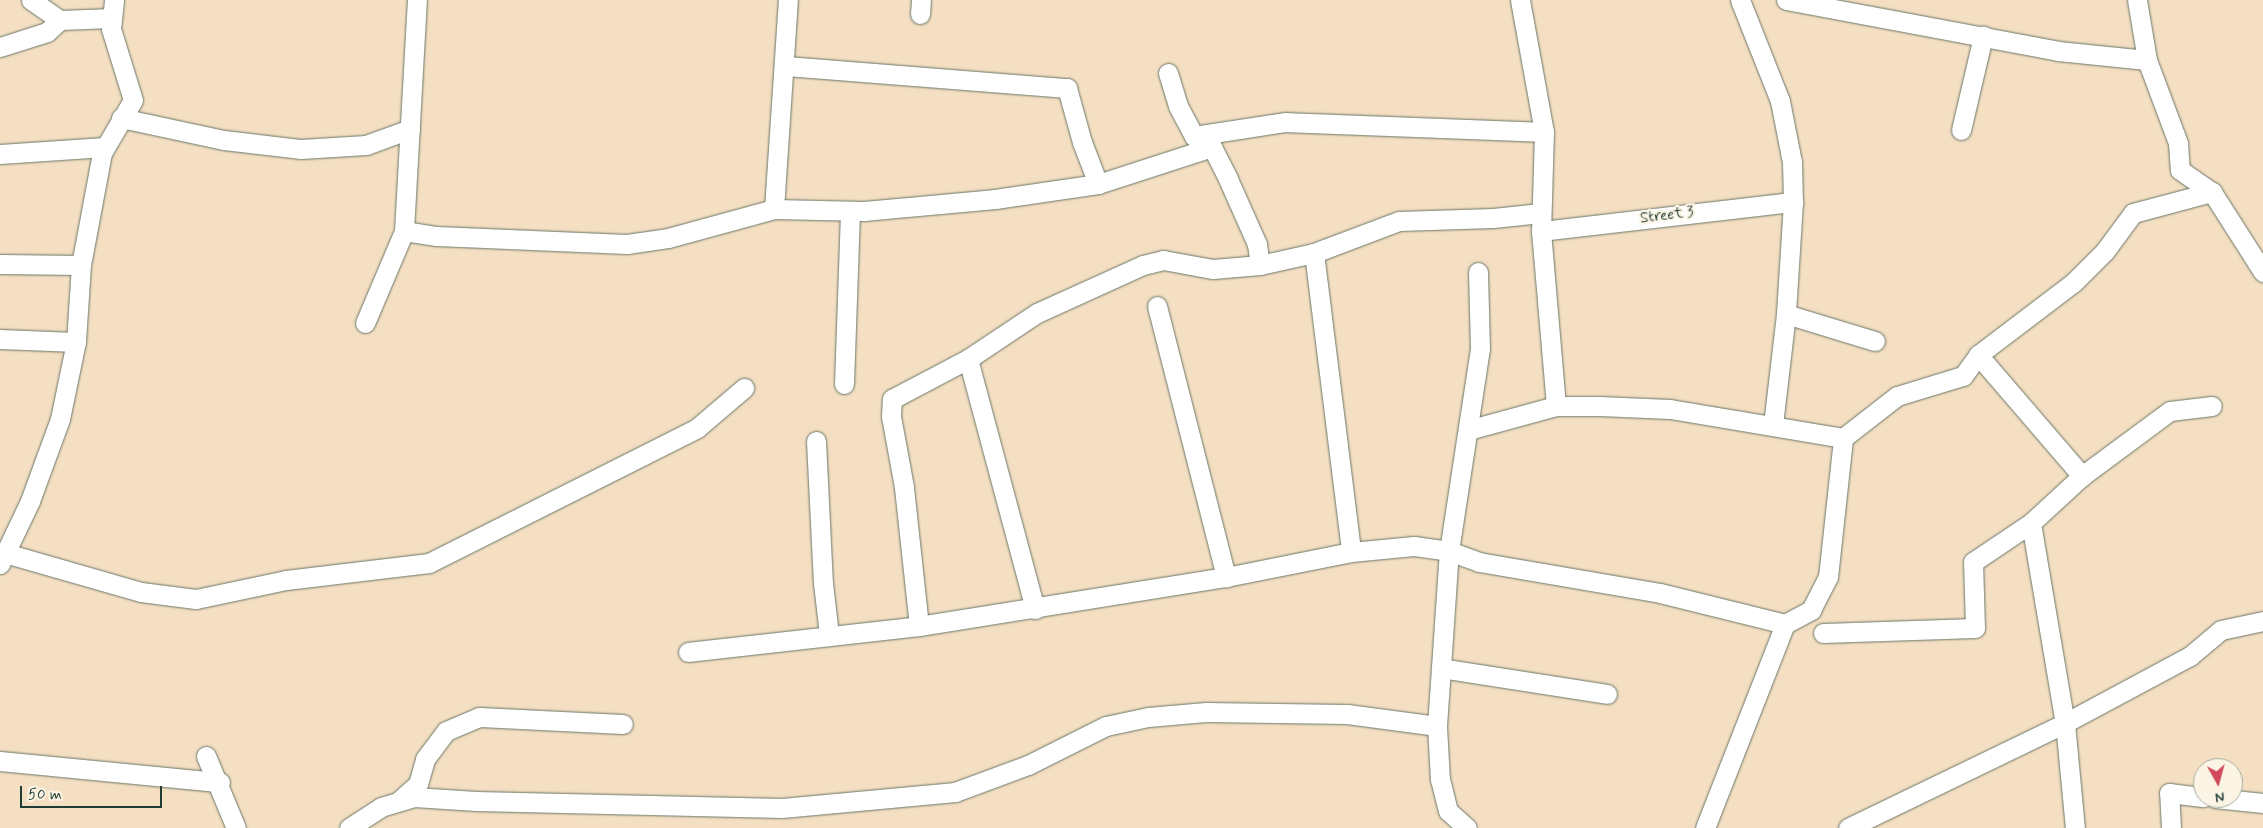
<!DOCTYPE html>
<style>
body{margin:0}
#map{position:relative;width:2263px;height:828px;overflow:hidden;background:#f4dfc3;font-family:Mynerve,sans-serif}
div>[style]{position:absolute}
.roads{filter:drop-shadow(0 0 1px #6a7666) drop-shadow(0 0 1px #6a7666)}
.minor>*{height:19px;margin:-9.5px;padding:0 9.5px;transform-origin:9.5px;border-radius:9.5px;background:#fff}
span{translate:-50% -50%;white-space:nowrap;text-align:center;line-height:1.15;-webkit-text-stroke:4.5px #fcf5e5;paint-order:stroke}
.street-label{font-size:15px;color:#1f3d34}
.north{position:absolute;left:2193px;top:758px;width:50px;height:50px;box-sizing:border-box;background:#fcf5e5;border:1px solid #a4ab9e;border-radius:50%;rotate:173deg;font-size:14px;font-weight:700;line-height:20px;text-align:center;color:#1f3d34}
.north::after{content:'';display:block;margin:auto;width:18px;height:22px;background:#d1495b;clip-path:polygon(50% 0,100% 100%,50% 72%,0 100%)}
.scale{position:absolute;left:20px;top:786px;width:142px;height:22px;box-sizing:border-box;border:2px solid #1f3d34;border-top:0;padding-left:6px;font-size:15px;line-height:18px;white-space:nowrap;color:#1f3d34;-webkit-text-stroke:4px #fcf5e5;paint-order:stroke}
</style>
<div id="map">
<div class="roads">
<div class="minor">
<div style="left:31px;top:0;width:35px;rotate:35deg"></div>
<div style="left:60px;top:20px;width:52px;rotate:-2.2deg"></div>
<div style="left:1520px;top:0;width:134px;rotate:79.7deg"></div>
<div style="left:1544px;top:132px;width:99px;rotate:91.7deg"></div>
<div style="left:1541px;top:231px;width:176px;rotate:85.1deg"></div>
<div style="left:1740px;top:0;width:109px;rotate:68.4deg"></div>
<div style="left:1780px;top:101px;width:62px;rotate:78.9deg"></div>
<div style="left:1792px;top:162px;width:40px;rotate:88.6deg"></div>
<div style="left:1793px;top:202px;width:112px;rotate:93.6deg"></div>
<div style="left:1786px;top:314px;width:111px;rotate:96.7deg"></div>
<div style="left:1786px;top:0;width:277px;rotate:10.6deg"></div>
<div style="left:2058px;top:51px;width:89px;rotate:5.8deg"></div>
<div style="left:2137px;top:0;width:61px;rotate:80.5deg"></div>
<div style="left:2147px;top:60px;width:89px;rotate:69.5deg"></div>
<div style="left:2178px;top:143px;width:27px;rotate:86deg"></div>
<div style="left:2180px;top:170px;width:39px;rotate:35deg"></div>
<div style="left:2212px;top:192px;width:95px;rotate:57.5deg"></div>
<div style="left:920px;top:14px;width:14px;rotate:-86deg"></div>
<div style="left:0;top:47px;width:49px;rotate:-17.7deg"></div>
<div style="left:47px;top:32px;width:18px;rotate:-43deg"></div>
<div style="left:786px;top:66px;width:282px;rotate:4.5deg"></div>
<div style="left:1067px;top:88px;width:56px;rotate:74.5deg"></div>
<div style="left:1082px;top:142px;width:45px;rotate:69.1deg"></div>
<div style="left:1168px;top:73px;width:34px;rotate:73deg"></div>
<div style="left:1178px;top:106px;width:34px;rotate:62deg"></div>
<div style="left:1194px;top:136px;width:21px;rotate:31deg"></div>
<div style="left:1212px;top:147px;width:36px;rotate:63deg"></div>
<div style="left:1228px;top:179px;width:71px;rotate:66deg"></div>
<div style="left:1257px;top:244px;width:21px;rotate:82deg"></div>
<div style="left:121px;top:118px;width:105px;rotate:12.1deg"></div>
<div style="left:224px;top:140px;width:78px;rotate:6.7deg"></div>
<div style="left:301px;top:149px;width:65px;rotate:-3.5deg"></div>
<div style="left:366px;top:145px;width:47px;rotate:-20deg"></div>
<div style="left:1961px;top:130px;width:97px;rotate:-76.8deg"></div>
<div style="left:1194px;top:136px;width:93px;rotate:-8.7deg"></div>
<div style="left:1286px;top:122px;width:258px;rotate:2.2deg"></div>
<div style="left:0;top:154px;width:105px;rotate:-3.8deg"></div>
<div style="left:774px;top:209px;width:209px;rotate:-86.2deg"></div>
<div style="left:404px;top:231px;width:33px;rotate:9deg"></div>
<div style="left:437px;top:236px;width:190px;rotate:2.4deg"></div>
<div style="left:627px;top:244px;width:41px;rotate:-8.3deg"></div>
<div style="left:668px;top:238px;width:110px;rotate:-15.3deg"></div>
<div style="left:774px;top:209px;width:90px;rotate:1.3deg"></div>
<div style="left:864px;top:211px;width:132px;rotate:-5.2deg"></div>
<div style="left:995px;top:199px;width:104px;rotate:-8.3deg"></div>
<div style="left:1098px;top:184px;width:120px;rotate:-18deg"></div>
<div style="left:1541px;top:231px;width:254px;rotate:-6.6deg"></div>
<div style="left:1314px;top:253px;width:301px;rotate:82.9deg"></div>
<div style="left:0;top:264px;width:81px;rotate:0.7deg"></div>
<div style="left:1157px;top:306px;width:280px;rotate:75.7deg"></div>
<div style="left:1786px;top:314px;width:93px;rotate:16.9deg"></div>
<div style="left:365px;top:323px;width:100px;rotate:-67deg"></div>
<div style="left:404px;top:231px;width:231px;rotate:-86.8deg"></div>
<div style="left:0;top:339px;width:76px;rotate:2.3deg"></div>
<div style="left:1978px;top:355px;width:160px;rotate:49.3deg"></div>
<div style="left:968px;top:359px;width:259px;rotate:75deg"></div>
<div style="left:844px;top:384px;width:172px;rotate:-88deg"></div>
<div style="left:1468px;top:430px;width:91px;rotate:-15.3deg"></div>
<div style="left:1556px;top:406px;width:43px"></div>
<div style="left:1599px;top:406px;width:71px;rotate:2.4deg"></div>
<div style="left:1670px;top:409px;width:175px;rotate:9.5deg"></div>
<div style="left:1843px;top:438px;width:68px;rotate:-37.9deg"></div>
<div style="left:1897px;top:396px;width:69px;rotate:-16.9deg"></div>
<div style="left:1963px;top:376px;width:26px;rotate:-54deg"></div>
<div style="left:1978px;top:355px;width:119px;rotate:-37.2deg"></div>
<div style="left:2073px;top:283px;width:45px;rotate:-45deg"></div>
<div style="left:2105px;top:251px;width:47px;rotate:-53.6deg"></div>
<div style="left:2133px;top:213px;width:82px;rotate:-14.9deg"></div>
<div style="left:816px;top:441px;width:142px;rotate:87.2deg"></div>
<div style="left:823px;top:583px;width:52px;rotate:83.4deg"></div>
<div style="left:2031px;top:523px;width:203px;rotate:80.4deg"></div>
<div style="left:2065px;top:723px;width:105px;rotate:84.6deg"></div>
<div style="left:5px;top:553px;width:141px;rotate:16deg"></div>
<div style="left:141px;top:592px;width:55px;rotate:7.3deg"></div>
<div style="left:196px;top:599px;width:92px;rotate:-11.9deg"></div>
<div style="left:286px;top:580px;width:144px;rotate:-6.8deg"></div>
<div style="left:429px;top:563px;width:300px;rotate:-26.7deg"></div>
<div style="left:697px;top:428px;width:62px;rotate:-40.4deg"></div>
<div style="left:0;top:564px;width:70px;rotate:-64.5deg"></div>
<div style="left:30px;top:501px;width:87px;rotate:-69.9deg"></div>
<div style="left:60px;top:419px;width:79px;rotate:-78.3deg"></div>
<div style="left:76px;top:342px;width:77px;rotate:-86.3deg"></div>
<div style="left:81px;top:265px;width:114px;rotate:-79.4deg"></div>
<div style="left:102px;top:153px;width:61px;rotate:-59.7deg"></div>
<div style="left:133px;top:100px;width:74px;rotate:-107.2deg"></div>
<div style="left:111px;top:29px;width:29px;rotate:-84deg"></div>
<div style="left:919px;top:626px;width:140px;rotate:-96.2deg"></div>
<div style="left:904px;top:487px;width:72px;rotate:-100.4deg"></div>
<div style="left:891px;top:416px;width:17px;rotate:-87deg"></div>
<div style="left:892px;top:399px;width:86px;rotate:-27.8deg"></div>
<div style="left:968px;top:359px;width:83px;rotate:-33.7deg"></div>
<div style="left:1037px;top:313px;width:116px;rotate:-24.4deg"></div>
<div style="left:1143px;top:265px;width:21px;rotate:-14deg"></div>
<div style="left:1163px;top:260px;width:51px;rotate:10.2deg"></div>
<div style="left:1213px;top:269px;width:47px;rotate:-4.9deg"></div>
<div style="left:1260px;top:265px;width:55px;rotate:-12.5deg"></div>
<div style="left:1314px;top:253px;width:91px;rotate:-20.6deg"></div>
<div style="left:1399px;top:221px;width:94px;rotate:-1.8deg"></div>
<div style="left:1493px;top:218px;width:48px;rotate:-5.9deg"></div>
<div style="left:1823px;top:633px;width:152px;rotate:-1.9deg"></div>
<div style="left:1975px;top:628px;width:66px;rotate:-91.7deg"></div>
<div style="left:1973px;top:562px;width:70px;rotate:-33.9deg"></div>
<div style="left:2031px;top:523px;width:69px;rotate:-42.7deg"></div>
<div style="left:2082px;top:476px;width:109px;rotate:-36.5deg"></div>
<div style="left:2170px;top:411px;width:42px;rotate:-6.8deg"></div>
<div style="left:688px;top:652px;width:232px;rotate:-6.4deg"></div>
<div style="left:919px;top:626px;width:311px;rotate:-9.1deg"></div>
<div style="left:1226px;top:577px;width:127px;rotate:-11.3deg"></div>
<div style="left:1351px;top:552px;width:63px;rotate:-5.4deg"></div>
<div style="left:1414px;top:546px;width:35px;rotate:8deg"></div>
<div style="left:1449px;top:551px;width:32px;rotate:20deg"></div>
<div style="left:1479px;top:562px;width:184px;rotate:9.7deg"></div>
<div style="left:1660px;top:593px;width:129px;rotate:13.9deg"></div>
<div style="left:1441px;top:668px;width:168px;rotate:8.9deg"></div>
<div style="left:206px;top:756px;width:78px;rotate:67.4deg"></div>
<div style="left:0;top:761px;width:221px;rotate:5.5deg"></div>
<div style="left:2215px;top:798px;width:48px;rotate:5.9deg"></div>
<div style="left:400px;top:800px;width:24px;rotate:-42deg"></div>
<div style="left:418px;top:784px;width:26px;rotate:-74deg"></div>
<div style="left:425px;top:759px;width:35px;rotate:-53deg"></div>
<div style="left:446px;top:731px;width:36px;rotate:-23deg"></div>
<div style="left:479px;top:717px;width:144px;rotate:2.8deg"></div>
<div style="left:349px;top:828px;width:38px;rotate:-33deg"></div>
<div style="left:381px;top:807px;width:34px;rotate:-17deg"></div>
<div style="left:414px;top:797px;width:62px;rotate:3.7deg"></div>
<div style="left:476px;top:801px;width:306px;rotate:1.3deg"></div>
<div style="left:782px;top:808px;width:174px;rotate:-5.3deg"></div>
<div style="left:955px;top:792px;width:78px;rotate:-20.3deg"></div>
<div style="left:1028px;top:765px;width:87px;rotate:-26.6deg"></div>
<div style="left:1106px;top:726px;width:43px;rotate:-12.1deg"></div>
<div style="left:1148px;top:717px;width:58px;rotate:-4.9deg"></div>
<div style="left:1206px;top:712px;width:141px;rotate:0.8deg"></div>
<div style="left:1347px;top:714px;width:91px;rotate:7.6deg"></div>
<div style="left:1467px;top:828px;width:25px;rotate:-138deg"></div>
<div style="left:1448px;top:811px;width:32px;rotate:-104deg"></div>
<div style="left:1440px;top:780px;width:54px;rotate:-93.2deg"></div>
<div style="left:1437px;top:726px;width:175px;rotate:-86.1deg"></div>
<div style="left:1449px;top:551px;width:204px;rotate:-81.3deg"></div>
<div style="left:1480px;top:349px;width:77px;rotate:-91.5deg"></div>
<div style="left:1705px;top:828px;width:219px;rotate:-68.6deg"></div>
<div style="left:1785px;top:624px;width:30px;rotate:-28deg"></div>
<div style="left:1811px;top:610px;width:37px;rotate:-63deg"></div>
<div style="left:1828px;top:577px;width:140px;rotate:-83.8deg"></div>
<div style="left:1848px;top:828px;width:241px;rotate:-25.8deg"></div>
<div style="left:2065px;top:723px;width:142px;rotate:-28.2deg"></div>
<div style="left:2190px;top:656px;width:40px;rotate:-40deg"></div>
<div style="left:2221px;top:630px;width:43px;rotate:-12.1deg"></div>
<div style="left:2171px;top:828px;width:35px;rotate:-93deg"></div>
<div style="left:2169px;top:793px;width:34px;rotate:7deg"></div>
</div>
</div>
<div class="street-label">
<span style="left:1667px;top:216px;rotate:-7deg">Street 3</span>
</div>
<div class="north">N</div>
<div class="scale">50 m</div>
</div>
